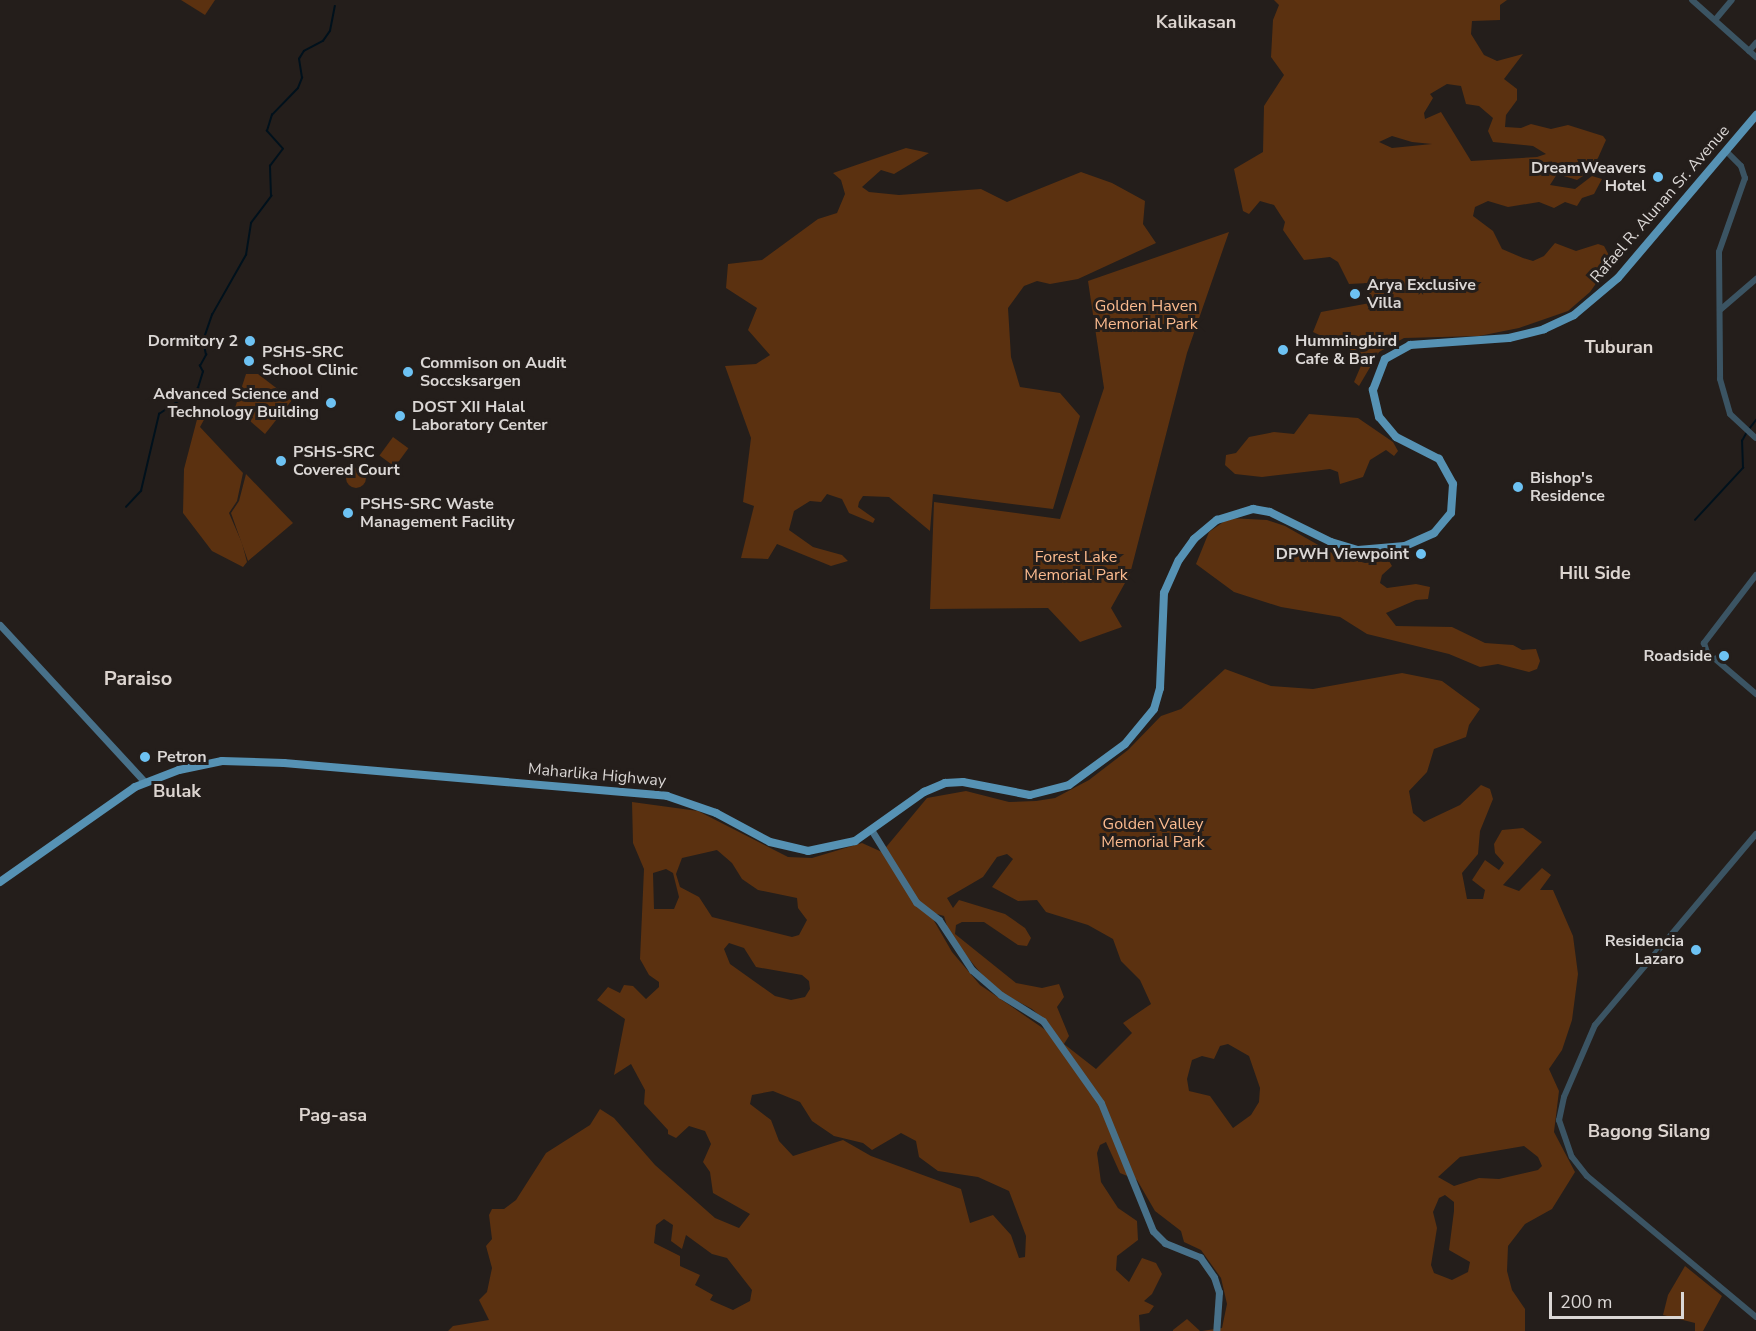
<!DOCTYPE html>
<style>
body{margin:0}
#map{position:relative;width:1756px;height:1331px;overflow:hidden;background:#241e1b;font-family:"Nunito Sans",sans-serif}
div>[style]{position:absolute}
.green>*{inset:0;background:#5b3110;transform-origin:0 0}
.round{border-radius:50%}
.stream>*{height:1.5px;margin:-0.75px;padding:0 0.75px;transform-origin:0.75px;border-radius:0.75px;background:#00111c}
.tertiary>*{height:6px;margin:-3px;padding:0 3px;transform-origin:3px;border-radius:3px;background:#3b5463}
.secondary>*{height:7px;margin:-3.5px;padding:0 3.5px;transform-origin:3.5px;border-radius:3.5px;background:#48718a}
.trunk>*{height:8px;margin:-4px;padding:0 4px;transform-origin:4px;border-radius:4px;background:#5692b4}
.dots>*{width:16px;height:16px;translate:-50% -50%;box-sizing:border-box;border:3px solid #241e1b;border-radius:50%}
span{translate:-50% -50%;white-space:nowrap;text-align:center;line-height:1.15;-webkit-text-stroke:6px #241e1b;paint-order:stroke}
.poi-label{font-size:16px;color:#dbd7d5;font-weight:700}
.right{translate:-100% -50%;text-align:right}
.left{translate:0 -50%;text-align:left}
.street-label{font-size:16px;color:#dbd7d5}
.park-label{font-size:16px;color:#fcbb8f}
.neighbourhood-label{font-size:18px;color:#dcd4cf;font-weight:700}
.quarter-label{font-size:20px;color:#dcd4cf;font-weight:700}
.scale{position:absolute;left:1549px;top:1292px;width:135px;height:27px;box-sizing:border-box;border:3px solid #dbd7d5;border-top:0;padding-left:8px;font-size:18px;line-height:21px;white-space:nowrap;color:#dbd7d5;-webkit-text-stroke:4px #241e1b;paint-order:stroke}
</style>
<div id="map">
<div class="green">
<div style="clip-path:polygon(181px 0,215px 0,205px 15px)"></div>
<div style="clip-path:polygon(evenodd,1274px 0,1507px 0,1500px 5px,1500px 20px,1472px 21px,1471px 34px,1484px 55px,1497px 61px,1523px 54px,1504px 79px,1517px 89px,1517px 100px,1506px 115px,1505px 127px,1521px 128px,1531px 124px,1551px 129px,1568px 125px,1603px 136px,1606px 140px,1598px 158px,1583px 176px,1577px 180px,1557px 174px,1550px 185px,1575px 189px,1592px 176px,1602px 179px,1594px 194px,1582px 198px,1577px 206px,1565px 202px,1554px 208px,1539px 202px,1508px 207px,1488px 201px,1475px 207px,1473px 216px,1493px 231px,1502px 249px,1523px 258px,1533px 261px,1544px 256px,1555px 243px,1576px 251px,1598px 244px,1604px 246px,1612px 261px,1590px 292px,1568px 311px,1519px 328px,1479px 336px,1404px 338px,1379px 352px,1359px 386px,1354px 382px,1363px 361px,1362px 355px,1313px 332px,1321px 312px,1370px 303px,1369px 283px,1349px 284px,1338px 262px,1330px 257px,1304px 260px,1283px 230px,1285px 222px,1274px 205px,1260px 201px,1249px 214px,1243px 211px,1234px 169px,1263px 152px,1264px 106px,1284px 75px,1271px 57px,1273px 20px,1279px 5px,1274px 0,1447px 84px,1461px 86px,1466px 104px,1479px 106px,1493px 118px,1488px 131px,1493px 142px,1533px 146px,1546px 154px,1537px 157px,1471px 161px,1441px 112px,1425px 119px,1424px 113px,1433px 98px,1430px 94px,1447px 84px,1274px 0,1392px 136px,1412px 142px,1432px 144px,1392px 148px,1379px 142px,1392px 136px)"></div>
<div style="clip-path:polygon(906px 148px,929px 153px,894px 174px,881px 170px,862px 187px,869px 192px,899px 195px,981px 189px,1007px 202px,1081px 172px,1112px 183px,1145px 201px,1143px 224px,1156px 243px,1078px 279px,1050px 284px,1037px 281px,1024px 286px,1008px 308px,1011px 357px,1020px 387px,1060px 393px,1080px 416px,1053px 509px,933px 494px,930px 531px,889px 497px,863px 496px,859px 502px,858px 507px,875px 519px,873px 523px,849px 513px,842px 499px,827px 494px,821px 502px,810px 501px,794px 511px,789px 530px,813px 547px,842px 555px,848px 561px,831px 566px,777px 544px,768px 559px,741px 558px,754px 506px,743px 502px,751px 438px,725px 366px,756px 364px,770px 355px,748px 330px,757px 308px,726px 288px,728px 264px,762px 260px,818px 219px,837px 213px,845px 194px,841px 180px,833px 173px)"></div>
<div style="clip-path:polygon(1229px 232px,1187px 353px,1130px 574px,1111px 608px,1122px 627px,1080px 642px,1048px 608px,930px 609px,934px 502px,1060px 519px,1104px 388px,1088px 281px)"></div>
<div style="clip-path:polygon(246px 374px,258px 374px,292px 400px,265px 434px,235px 408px)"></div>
<div style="clip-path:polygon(211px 407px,200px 427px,243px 473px,237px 501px,229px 513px,242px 543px,247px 562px,243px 567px,212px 551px,183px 513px,184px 469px,200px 408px)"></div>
<div style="clip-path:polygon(1309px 414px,1358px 418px,1393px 442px,1398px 451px,1394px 456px,1386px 450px,1370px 460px,1363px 477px,1340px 484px,1338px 472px,1330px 469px,1262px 477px,1235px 474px,1225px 465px,1226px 455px,1236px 453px,1249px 437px,1274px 432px,1294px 434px)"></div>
<div style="left:393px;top:437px;width:19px;height:23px;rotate:36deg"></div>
<div class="round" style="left:346px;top:468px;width:20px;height:20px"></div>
<div style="clip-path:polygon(246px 474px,293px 523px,248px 561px,231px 513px,239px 501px)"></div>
<div style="clip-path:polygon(1229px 518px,1267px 520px,1285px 526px,1334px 554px,1365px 563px,1389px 561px,1392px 566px,1382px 575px,1380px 583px,1387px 588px,1416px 584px,1430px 587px,1428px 599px,1416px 600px,1386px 613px,1396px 626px,1452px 627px,1485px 643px,1513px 645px,1522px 650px,1536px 649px,1540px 661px,1537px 669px,1529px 672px,1498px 664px,1480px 667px,1449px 654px,1367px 634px,1340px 617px,1281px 607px,1234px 592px,1196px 564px,1209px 532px)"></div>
<div style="clip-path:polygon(evenodd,1225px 669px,1271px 686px,1313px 689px,1402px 673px,1442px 681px,1480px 709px,1469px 725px,1466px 737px,1434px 749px,1427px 772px,1409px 791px,1413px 813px,1424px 822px,1460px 805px,1481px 785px,1490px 789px,1493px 799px,1480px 831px,1478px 854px,1462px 873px,1467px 899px,1483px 899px,1485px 890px,1472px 880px,1485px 860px,1499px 870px,1504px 863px,1495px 853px,1494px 844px,1502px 830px,1523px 828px,1542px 842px,1503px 885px,1519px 891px,1542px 868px,1551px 875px,1540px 890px,1553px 890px,1573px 936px,1578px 974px,1572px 1020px,1562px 1050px,1549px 1069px,1559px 1091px,1554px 1132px,1575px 1172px,1552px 1209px,1525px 1224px,1508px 1246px,1507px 1271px,1512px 1290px,1525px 1309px,1525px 1331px,1202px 1331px,1222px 1328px,1227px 1304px,1221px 1278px,1201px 1250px,1184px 1242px,1181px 1231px,1155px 1211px,1137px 1180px,1120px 1173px,1106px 1142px,1100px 1145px,1097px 1153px,1101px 1182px,1118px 1208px,1137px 1221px,1138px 1240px,1117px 1256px,1116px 1270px,1129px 1282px,1142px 1258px,1156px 1263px,1162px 1274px,1152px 1294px,1144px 1301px,1154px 1306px,1149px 1313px,1139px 1315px,1140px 1331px,448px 1331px,453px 1326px,489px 1320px,479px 1300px,487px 1292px,492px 1268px,486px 1246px,492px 1239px,489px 1215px,492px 1209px,504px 1209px,516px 1200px,546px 1153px,590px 1125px,600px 1109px,614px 1118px,655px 1165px,715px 1218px,739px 1228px,750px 1214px,713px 1193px,710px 1172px,703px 1162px,711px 1144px,705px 1131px,689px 1126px,676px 1138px,668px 1134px,668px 1130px,644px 1104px,645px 1090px,631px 1064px,614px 1075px,625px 1019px,597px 1000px,608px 987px,620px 993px,624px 985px,633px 986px,646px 999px,659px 987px,659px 982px,649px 975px,640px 959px,644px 869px,633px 843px,632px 802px,698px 811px,788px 857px,812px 858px,862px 843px,882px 852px,927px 798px,966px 791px,1009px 802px,1036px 801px,1055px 798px,1089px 780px,1128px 750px,1161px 716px,1181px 709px,1225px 669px,717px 850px,732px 863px,742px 879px,758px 890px,797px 898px,798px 908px,807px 920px,799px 935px,792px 937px,712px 917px,699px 897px,680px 887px,676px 874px,682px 858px,717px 850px,1225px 669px,1007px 854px,1013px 859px,992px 887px,1018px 901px,1037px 900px,1046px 912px,1088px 925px,1113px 939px,1121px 961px,1140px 980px,1151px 1004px,1123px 1023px,1132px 1033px,1096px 1069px,1064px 1044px,1069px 1036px,1057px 1007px,1064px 997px,1059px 984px,1042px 988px,1016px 983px,955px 934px,956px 925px,962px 922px,984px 922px,1018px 945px,1027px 946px,1031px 938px,1025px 928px,1005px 914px,959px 900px,953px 908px,947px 898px,983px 877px,997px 857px,1007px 854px,1225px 669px,666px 869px,673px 873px,679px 897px,674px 909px,654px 909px,653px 873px,666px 869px,1225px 669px,937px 914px,944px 916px,950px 936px,993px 988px,1032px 1009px,1049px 1024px,1047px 1031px,980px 985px,952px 952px,933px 919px,937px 914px,1225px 669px,729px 943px,744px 948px,756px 967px,802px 975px,809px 981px,810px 989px,805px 997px,791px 1000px,775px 996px,730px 964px,724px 949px,729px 943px,1225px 669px,1228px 1044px,1249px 1056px,1260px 1088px,1259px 1102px,1251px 1115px,1233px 1128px,1210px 1096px,1189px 1091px,1187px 1079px,1192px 1060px,1202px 1056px,1214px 1059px,1220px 1046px,1228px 1044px,1225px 669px,773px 1091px,800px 1102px,812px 1121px,834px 1136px,863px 1143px,872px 1150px,901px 1133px,916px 1141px,919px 1157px,938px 1171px,978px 1177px,1009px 1191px,1026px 1236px,1025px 1257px,1019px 1258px,1011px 1235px,993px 1215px,970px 1223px,961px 1189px,871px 1156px,843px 1140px,793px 1156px,779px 1141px,771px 1120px,750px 1104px,752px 1095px,773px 1091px,1225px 669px,1524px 1146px,1538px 1157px,1542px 1166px,1538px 1170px,1499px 1179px,1479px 1178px,1454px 1186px,1438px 1177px,1460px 1157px,1524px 1146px,1225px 669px,1445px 1195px,1454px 1202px,1454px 1211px,1449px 1250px,1470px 1262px,1468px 1272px,1452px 1280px,1434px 1273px,1431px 1265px,1437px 1228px,1433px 1212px,1439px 1198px,1445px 1195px,1225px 669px,664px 1219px,673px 1225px,671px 1241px,682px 1249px,686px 1235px,712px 1254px,727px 1258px,752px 1290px,750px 1301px,733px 1310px,710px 1300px,713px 1295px,695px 1285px,700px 1275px,680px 1266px,680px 1256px,654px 1243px,656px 1225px,664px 1219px)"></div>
<div style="clip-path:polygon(1685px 1266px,1722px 1296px,1703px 1331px,1695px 1331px,1695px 1323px,1663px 1315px,1668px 1295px)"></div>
<div style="clip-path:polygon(1187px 1319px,1200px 1331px,1173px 1331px,1173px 1330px)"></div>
</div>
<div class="stream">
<div style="left:1750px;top:428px;width:10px;rotate:-53deg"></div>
<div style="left:126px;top:507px;width:22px;rotate:-47deg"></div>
<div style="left:141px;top:491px;width:79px;rotate:-76.8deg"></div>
<div style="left:159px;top:414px;width:47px;rotate:-33.7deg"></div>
<div style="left:198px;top:388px;width:17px;rotate:-73deg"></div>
<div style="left:203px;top:372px;width:7px;rotate:-117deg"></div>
<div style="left:200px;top:366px;width:13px;rotate:-61deg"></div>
<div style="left:206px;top:355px;width:14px;rotate:-102deg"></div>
<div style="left:203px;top:341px;width:28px;rotate:-71deg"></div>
<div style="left:212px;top:315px;width:69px;rotate:-60.5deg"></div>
<div style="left:246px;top:255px;width:32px;rotate:-81deg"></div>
<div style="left:251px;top:223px;width:34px;rotate:-53deg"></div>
<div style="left:271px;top:196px;width:30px;rotate:-92deg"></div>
<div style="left:270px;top:166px;width:21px;rotate:-53deg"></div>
<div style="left:283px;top:149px;width:24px;rotate:-132deg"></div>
<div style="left:267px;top:131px;width:17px;rotate:-73deg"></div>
<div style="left:272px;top:115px;width:37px;rotate:-46deg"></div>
<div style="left:298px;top:88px;width:11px;rotate:-68deg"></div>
<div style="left:302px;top:78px;width:19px;rotate:-99deg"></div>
<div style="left:299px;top:59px;width:9px;rotate:-58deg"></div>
<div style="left:304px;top:51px;width:21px;rotate:-28deg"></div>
<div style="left:323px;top:41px;width:12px;rotate:-55deg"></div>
<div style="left:330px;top:31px;width:25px;rotate:-79deg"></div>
<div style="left:1695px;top:520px;width:71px;rotate:-47.3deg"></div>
<div style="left:1743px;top:468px;width:27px;rotate:-92deg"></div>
<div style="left:1742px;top:441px;width:10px;rotate:-61deg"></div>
</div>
<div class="tertiary">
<div style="left:1692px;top:0;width:86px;rotate:41.7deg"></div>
<div style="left:1715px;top:20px;width:26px;rotate:-50deg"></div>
<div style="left:1749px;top:51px;width:11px;rotate:-49deg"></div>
<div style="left:1726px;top:151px;width:21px;rotate:45deg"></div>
<div style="left:1741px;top:166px;width:13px;rotate:72deg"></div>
<div style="left:1745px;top:178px;width:78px;rotate:109.4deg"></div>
<div style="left:1719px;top:252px;width:127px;rotate:89.5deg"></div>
<div style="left:1720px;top:379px;width:36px;rotate:74deg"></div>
<div style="left:1730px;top:414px;width:35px;rotate:43deg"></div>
<div style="left:1720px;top:310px;width:48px;rotate:-40.7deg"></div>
<div style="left:1756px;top:575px;width:86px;rotate:127.4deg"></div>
<div style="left:1704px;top:643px;width:9px;rotate:72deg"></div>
<div style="left:1707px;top:652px;width:65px;rotate:40.6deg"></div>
<div style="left:1756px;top:834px;width:250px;rotate:130.1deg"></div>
<div style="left:1595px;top:1025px;width:78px;rotate:113.3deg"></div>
<div style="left:1564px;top:1097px;width:24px;rotate:102deg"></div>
<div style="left:1559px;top:1120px;width:39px;rotate:71deg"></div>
<div style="left:1572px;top:1157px;width:24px;rotate:52deg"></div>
<div style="left:1587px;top:1176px;width:220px;rotate:39.8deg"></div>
</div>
<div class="secondary">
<div style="left:0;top:625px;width:214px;rotate:47.3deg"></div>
<div style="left:872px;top:831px;width:84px;rotate:58.2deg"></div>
<div style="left:916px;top:902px;width:29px;rotate:38deg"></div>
<div style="left:939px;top:920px;width:60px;rotate:56.6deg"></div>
<div style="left:972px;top:970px;width:38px;rotate:41deg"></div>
<div style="left:1001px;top:995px;width:49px;rotate:31.8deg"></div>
<div style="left:1043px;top:1021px;width:100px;rotate:54.7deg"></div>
<div style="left:1101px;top:1103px;width:138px;rotate:67.9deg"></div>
<div style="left:1153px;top:1231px;width:17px;rotate:45deg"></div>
<div style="left:1165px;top:1243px;width:38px;rotate:22deg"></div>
<div style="left:1200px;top:1257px;width:24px;rotate:55deg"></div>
<div style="left:1214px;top:1277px;width:16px;rotate:72deg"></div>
<div style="left:1219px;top:1292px;width:39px;rotate:94deg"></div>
</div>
<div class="trunk">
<div style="left:0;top:882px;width:165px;rotate:-35.1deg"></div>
<div style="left:135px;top:787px;width:47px;rotate:-21.1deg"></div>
<div style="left:179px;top:770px;width:44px;rotate:-11.8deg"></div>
<div style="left:222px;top:761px;width:62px;rotate:1.8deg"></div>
<div style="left:284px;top:763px;width:384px;rotate:4.9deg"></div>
<div style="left:667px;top:796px;width:52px;rotate:19.1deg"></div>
<div style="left:716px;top:813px;width:61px;rotate:28.2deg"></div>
<div style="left:770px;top:842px;width:39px;rotate:13deg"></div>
<div style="left:808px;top:851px;width:48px;rotate:-12deg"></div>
<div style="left:855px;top:841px;width:85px;rotate:-35.4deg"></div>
<div style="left:924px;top:792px;width:23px;rotate:-23deg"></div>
<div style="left:945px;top:783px;width:18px;rotate:-3deg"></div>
<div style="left:963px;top:782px;width:68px;rotate:11deg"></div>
<div style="left:1030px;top:795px;width:40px;rotate:-14.4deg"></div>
<div style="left:1069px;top:785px;width:69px;rotate:-36.2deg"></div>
<div style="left:1125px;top:744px;width:45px;rotate:-50.4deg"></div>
<div style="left:1154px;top:709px;width:22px;rotate:-74deg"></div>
<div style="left:1160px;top:688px;width:95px;rotate:-87.6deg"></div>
<div style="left:1164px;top:593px;width:36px;rotate:-66deg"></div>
<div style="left:1179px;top:560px;width:26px;rotate:-54deg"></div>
<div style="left:1194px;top:539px;width:30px;rotate:-40deg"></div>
<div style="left:1217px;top:520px;width:38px;rotate:-17deg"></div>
<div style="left:1253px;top:509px;width:17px;rotate:10deg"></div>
<div style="left:1270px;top:512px;width:68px;rotate:26.2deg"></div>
<div style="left:1331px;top:542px;width:28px;rotate:17deg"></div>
<div style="left:1358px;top:550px;width:47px;rotate:-4.9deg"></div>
<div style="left:1405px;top:546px;width:32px;rotate:-24deg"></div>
<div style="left:1434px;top:533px;width:26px;rotate:-50deg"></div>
<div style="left:1451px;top:513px;width:29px;rotate:-86deg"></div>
<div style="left:1453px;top:484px;width:29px;rotate:-119deg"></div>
<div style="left:1439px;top:459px;width:48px;rotate:-152.9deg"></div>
<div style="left:1396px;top:437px;width:26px;rotate:-130deg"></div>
<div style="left:1379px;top:417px;width:28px;rotate:-103deg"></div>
<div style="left:1373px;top:390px;width:33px;rotate:-69deg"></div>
<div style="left:1385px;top:359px;width:29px;rotate:-29deg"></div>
<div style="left:1410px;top:345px;width:99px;rotate:-4deg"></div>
<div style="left:1509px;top:338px;width:36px;rotate:-14deg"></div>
<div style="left:1544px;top:329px;width:33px;rotate:-25deg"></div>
<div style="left:1574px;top:315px;width:57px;rotate:-40.1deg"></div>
<div style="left:1618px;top:278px;width:214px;rotate:-49.7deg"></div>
</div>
<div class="dots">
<div style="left:1658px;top:177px;background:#6dc2f3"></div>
<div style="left:1355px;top:294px;background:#6dc2f3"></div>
<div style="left:250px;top:341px;background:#6dc2f3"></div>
<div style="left:1283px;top:350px;background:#6dc2f3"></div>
<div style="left:249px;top:361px;background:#6dc2f3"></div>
<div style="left:408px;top:372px;background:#6dc2f3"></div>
<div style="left:331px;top:403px;background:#6dc2f3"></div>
<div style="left:400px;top:416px;background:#6dc2f3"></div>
<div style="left:281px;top:461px;background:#6dc2f3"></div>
<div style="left:1518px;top:487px;background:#6dc2f3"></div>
<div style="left:348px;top:513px;background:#6dc2f3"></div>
<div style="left:1421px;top:554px;background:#6dc2f3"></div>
<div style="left:1724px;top:656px;background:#6dc2f3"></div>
<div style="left:145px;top:757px;background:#6dc2f3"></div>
<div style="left:1696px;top:950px;background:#6dc2f3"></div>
</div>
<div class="poi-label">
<span class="right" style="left:1646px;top:177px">DreamWeavers<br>Hotel</span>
<span class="left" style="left:1367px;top:294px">Arya Exclusive<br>Villa</span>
<span class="right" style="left:238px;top:341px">Dormitory 2</span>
<span class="left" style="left:1295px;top:350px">Hummingbird<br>Cafe &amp; Bar</span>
<span class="left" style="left:262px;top:361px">PSHS-SRC<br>School Clinic</span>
<span class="left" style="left:420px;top:372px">Commison on Audit<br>Soccsksargen</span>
<span class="right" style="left:319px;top:403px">Advanced Science and<br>Technology Building</span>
<span class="left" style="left:412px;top:416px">DOST XII Halal<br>Laboratory Center</span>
<span class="left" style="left:293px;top:461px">PSHS-SRC<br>Covered Court</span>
<span class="left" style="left:1530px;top:487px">Bishop's<br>Residence</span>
<span class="left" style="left:360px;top:513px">PSHS-SRC Waste<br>Management Facility</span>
<span class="right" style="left:1409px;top:554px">DPWH Viewpoint</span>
<span class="right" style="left:1712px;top:656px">Roadside</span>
<span class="left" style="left:157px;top:757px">Petron</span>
<span class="right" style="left:1684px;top:950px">Residencia<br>Lazaro</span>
</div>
<div class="street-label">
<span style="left:1660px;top:204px;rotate:-49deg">Rafael R. Alunan Sr. Avenue</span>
<span style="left:597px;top:775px;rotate:5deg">Maharlika Highway</span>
</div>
<div class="park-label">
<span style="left:1146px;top:315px">Golden Haven<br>Memorial Park</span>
<span style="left:1076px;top:566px">Forest Lake<br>Memorial Park</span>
<span style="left:1153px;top:833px">Golden Valley<br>Memorial Park</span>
</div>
<div class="neighbourhood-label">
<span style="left:1196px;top:22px">Kalikasan</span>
<span style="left:1619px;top:347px">Tuburan</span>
<span style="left:1595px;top:573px">Hill Side</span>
<span style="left:177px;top:791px">Bulak</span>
<span style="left:333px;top:1115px">Pag-asa</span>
<span style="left:1649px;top:1131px">Bagong Silang</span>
</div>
<div class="quarter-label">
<span style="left:138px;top:678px">Paraiso</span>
</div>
<div class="scale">200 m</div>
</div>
